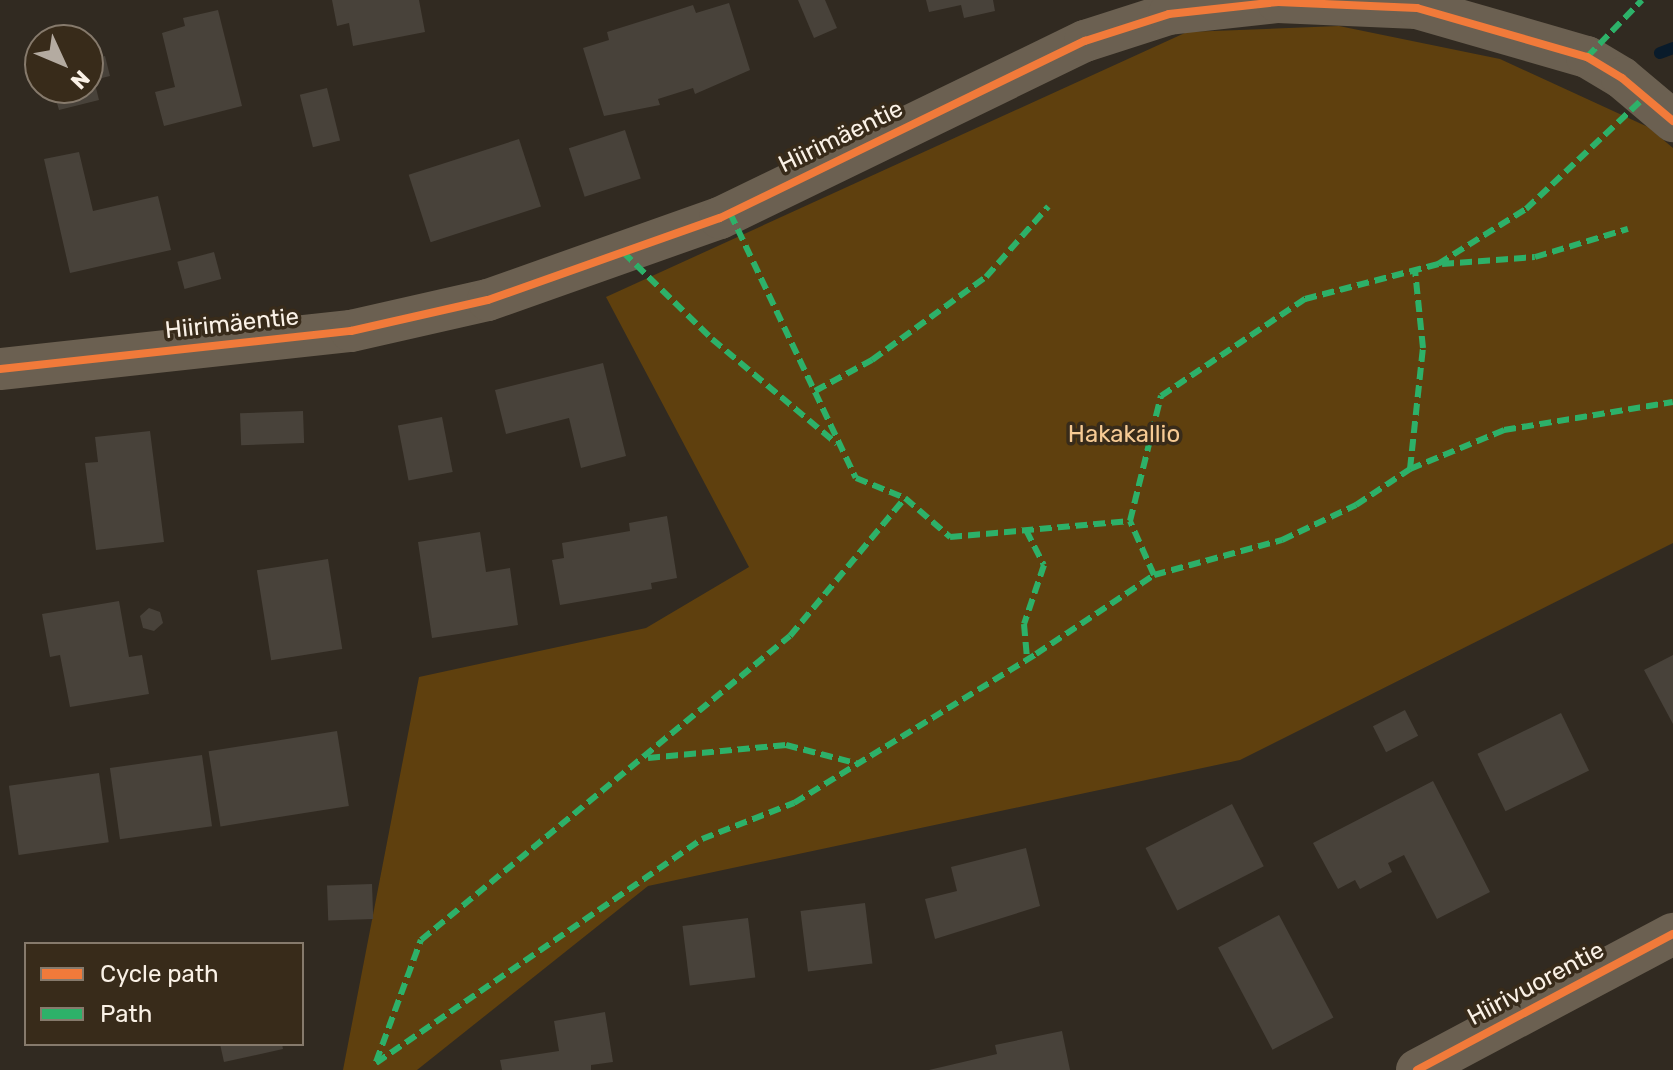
<!DOCTYPE html>
<meta charset="utf-8">
<style>
body{margin:0}
#map{position:relative;width:1673px;height:1070px;overflow:hidden;background:#312a21;font-family:Rubik,sans-serif}
div>[style]{position:absolute}
.green>*{inset:0;background:#5f400e}
.stream>*{height:12px;margin:-6px;padding:0 6px;transform-origin:6px;border-radius:6px;background:#091b2b}
.building>*{inset:0;background:#48423a;transform-origin:0 0}
.minor>*{height:42px;margin:-21px;padding:0 21px;transform-origin:21px;border-radius:21px;background:#6b6051}
.quiet>*{height:6px;margin-top:-3px;transform-origin:0;background:repeating-linear-gradient(90deg,#2db169 0 12px,transparent 0 18px)}
.cycleway>*{height:8px;margin:-4px;padding:0 4px;transform-origin:4px;border-radius:4px;background:#f17a3a}
span{translate:-50% -50%;white-space:nowrap;text-align:center;line-height:1.15;-webkit-text-stroke:7px #382b1a;paint-order:stroke}
.street-label{font-size:24px;color:#faf1e6}
.park-label{font-size:24px;color:#f6ca94}
.legend{position:absolute;left:24px;top:942px;width:280px;height:104px;box-sizing:border-box;background:#382b1a;border:2px solid #867a6c;margin:0;padding:10px 14px;list-style:none;font-size:24px;color:#faf1e6}
.legend li{display:flex;align-items:center;gap:16px;height:40px}
.legend b{width:40px;border:2px solid #867a6c}
.north{position:absolute;left:24px;top:24px;width:80px;height:80px;box-sizing:border-box;background:#382b1a;border:2px solid #867a6c;border-radius:50%;rotate:134deg;font-size:22px;font-weight:700;line-height:32px;text-align:center;color:#faf1e6}
.north::after{content:'';display:block;margin:auto;width:28px;height:36px;background:#b4aba1;clip-path:polygon(50% 0,100% 100%,50% 72%,0 100%)}
</style>
<div id="map">
<div class="green">
<div style="clip-path:polygon(1339px 26px,1500px 59px,1648px 127px,1673px 148px,1673px 543px,1240px 760px,648px 886px,417px 1070px,343px 1070px,419px 677px,646px 628px,749px 567px,606px 297px,1187px 32px)"></div>
</div>
<div class="stream">
<div style="left:1660px;top:53px;width:14px;rotate:-21deg"></div>
</div>
<div class="building">
<div style="clip-path:polygon(332px 0,419px 0,425px 32px,353px 46px,349px 23px,337px 26px)"></div>
<div style="clip-path:polygon(798px 0,825px 0,837px 28px,814px 38px)"></div>
<div style="clip-path:polygon(926px 0,993px 0,995px 11px,964px 18px,961px 5px,929px 12px)"></div>
<div style="clip-path:polygon(729px 3px,750px 70px,695px 94px,693px 88px,658px 99px,660px 105px,604px 116px,583px 48px,609px 40px,607px 32px,693px 5px,696px 13px)"></div>
<div style="clip-path:polygon(218px 10px,242px 106px,164px 126px,155px 92px,175px 87px,162px 33px,185px 26px,183px 18px)"></div>
<div style="clip-path:polygon(105px 56px,110px 76px,94px 80px,99px 100px,59px 110px,53px 89px,88px 88px,88px 60px)"></div>
<div style="left:327px;top:88px;width:54px;height:28px;rotate:76deg"></div>
<div style="left:625px;top:130px;width:51px;height:59px;rotate:72deg"></div>
<div style="left:519px;top:139px;width:71px;height:116px;rotate:72deg"></div>
<div style="clip-path:polygon(79px 152px,93px 211px,158px 196px,171px 250px,70px 273px,44px 159px)"></div>
<div style="left:214px;top:252px;width:28px;height:38px;rotate:75deg"></div>
<div style="clip-path:polygon(603px 363px,626px 456px,581px 468px,569px 418px,506px 434px,495px 390px)"></div>
<div style="left:303px;top:411px;width:32px;height:63px;rotate:88deg"></div>
<div style="left:442px;top:417px;width:56px;height:45px;rotate:79deg"></div>
<div style="clip-path:polygon(150px 431px,164px 542px,96px 550px,85px 463px,98px 462px,95px 437px)"></div>
<div style="clip-path:polygon(667px 516px,677px 578px,651px 583px,652px 589px,560px 605px,552px 560px,564px 558px,562px 543px,630px 531px,629px 523px)"></div>
<div style="clip-path:polygon(480px 532px,486px 572px,510px 568px,518px 625px,432px 638px,418px 542px)"></div>
<div style="left:328px;top:559px;width:91px;height:72px;rotate:81deg"></div>
<div style="clip-path:polygon(119px 601px,129px 657px,142px 655px,149px 694px,70px 707px,60px 655px,50px 657px,42px 614px)"></div>
<div style="clip-path:polygon(149px 608px,160px 612px,163px 623px,154px 631px,143px 628px,140px 616px)"></div>
<div style="clip-path:polygon(1673px 655px,1673px 724px,1644px 670px)"></div>
<div style="left:1405px;top:710px;width:29px;height:36px;rotate:63deg"></div>
<div style="left:1561px;top:713px;width:64px;height:93px;rotate:64deg"></div>
<div style="left:337px;top:731px;width:76px;height:130px;rotate:81deg"></div>
<div style="left:202px;top:755px;width:72px;height:93px;rotate:82deg"></div>
<div style="left:99px;top:773px;width:70px;height:91px;rotate:82deg"></div>
<div style="clip-path:polygon(1433px 781px,1490px 892px,1437px 919px,1404px 855px,1388px 863px,1392px 872px,1360px 889px,1355px 880px,1338px 889px,1313px 843px)"></div>
<div style="left:1232px;top:804px;width:70px;height:97px;rotate:63deg"></div>
<div style="clip-path:polygon(1026px 848px,1040px 906px,935px 939px,925px 899px,957px 891px,951px 867px)"></div>
<div style="left:372px;top:884px;width:35px;height:45px;rotate:88deg"></div>
<div style="left:865px;top:903px;width:61px;height:65px;rotate:83deg"></div>
<div style="left:1279px;top:915px;width:116px;height:69px;rotate:62deg"></div>
<div style="left:748px;top:918px;width:60px;height:66px;rotate:83deg"></div>
<div style="clip-path:polygon(605px 1012px,613px 1062px,591px 1065px,591px 1070px,502px 1070px,500px 1060px,559px 1051px,554px 1021px)"></div>
<div style="clip-path:polygon(1062px 1031px,1070px 1070px,929px 1070px,997px 1054px,995px 1045px)"></div>
<div style="clip-path:polygon(220px 1044px,282px 1044px,283px 1049px,224px 1062px)"></div>
</div>
<div class="minor">
<div style="left:0;top:369px;width:353px;rotate:-6.2deg"></div>
<div style="left:351px;top:331px;width:140px;rotate:-12.8deg"></div>
<div style="left:488px;top:300px;width:246px;rotate:-19.5deg"></div>
<div style="left:720px;top:218px;width:406px;rotate:-25.9deg"></div>
<div style="left:1085px;top:41px;width:88px;rotate:-17.8deg"></div>
<div style="left:1169px;top:14px;width:110px;rotate:-6.3deg"></div>
<div style="left:1278px;top:2px;width:139px;rotate:2.5deg"></div>
<div style="left:1417px;top:8px;width:177px;rotate:16.1deg"></div>
<div style="left:1587px;top:57px;width:41px;rotate:31deg"></div>
<div style="left:1622px;top:78px;width:67px;rotate:40.1deg"></div>
<div style="left:1417px;top:1070px;width:290px;rotate:-28deg"></div>
</div>
<div class="quiet">
<div style="left:1587px;top:57px;width:79px;rotate:-46deg"></div>
<div style="left:730px;top:213px;width:293px;rotate:64.6deg"></div>
<div style="left:856px;top:478px;width:53px;rotate:22.2deg"></div>
<div style="left:905px;top:498px;width:60px;rotate:40.9deg"></div>
<div style="left:950px;top:537px;width:181px;rotate:-5.1deg"></div>
<div style="left:623px;top:252px;width:124px;rotate:44.3deg"></div>
<div style="left:712px;top:339px;width:163px;rotate:40deg"></div>
<div style="left:1442px;top:264px;width:93px;rotate:-4.3deg"></div>
<div style="left:1535px;top:257px;width:97px;rotate:-16.8deg"></div>
<div style="left:815px;top:391px;width:65px;rotate:-28.5deg"></div>
<div style="left:872px;top:360px;width:141px;rotate:-36.1deg"></div>
<div style="left:986px;top:277px;width:94px;rotate:-48.5deg"></div>
<div style="left:1410px;top:469px;width:122px;rotate:-83.9deg"></div>
<div style="left:1423px;top:348px;width:78px;rotate:-95.9deg"></div>
<div style="left:1026px;top:530px;width:39px;rotate:63deg"></div>
<div style="left:1044px;top:565px;width:62px;rotate:108.7deg"></div>
<div style="left:1024px;top:624px;width:36px;rotate:85deg"></div>
<div style="left:1154px;top:575px;width:59px;rotate:-114deg"></div>
<div style="left:1130px;top:521px;width:129px;rotate:-76.1deg"></div>
<div style="left:1161px;top:396px;width:174px;rotate:-34deg"></div>
<div style="left:1305px;top:299px;width:138px;rotate:-14.7deg"></div>
<div style="left:1438px;top:264px;width:104px;rotate:-32deg"></div>
<div style="left:1526px;top:209px;width:163px;rotate:-43.3deg"></div>
<div style="left:648px;top:758px;width:139px;rotate:-5.4deg"></div>
<div style="left:786px;top:745px;width:75px;rotate:14.6deg"></div>
<div style="left:376px;top:1062px;width:130px;rotate:-69.8deg"></div>
<div style="left:421px;top:940px;width:478px;rotate:-39.5deg"></div>
<div style="left:790px;top:636px;width:180px;rotate:-50.2deg"></div>
<div style="left:376px;top:1063px;width:396px;rotate:-34.5deg"></div>
<div style="left:702px;top:839px;width:99px;rotate:-21.4deg"></div>
<div style="left:794px;top:803px;width:284px;rotate:-31.6deg"></div>
<div style="left:1036px;top:654px;width:142px;rotate:-33.8deg"></div>
<div style="left:1154px;top:575px;width:133px;rotate:-15.3deg"></div>
<div style="left:1282px;top:540px;width:82px;rotate:-25.3deg"></div>
<div style="left:1356px;top:505px;width:65px;rotate:-33.7deg"></div>
<div style="left:1410px;top:469px;width:102px;rotate:-22.5deg"></div>
<div style="left:1504px;top:430px;width:171px;rotate:-9.4deg"></div>
</div>
<div class="cycleway">
<div style="left:0;top:369px;width:353px;rotate:-6.2deg"></div>
<div style="left:351px;top:331px;width:140px;rotate:-12.8deg"></div>
<div style="left:488px;top:300px;width:246px;rotate:-19.5deg"></div>
<div style="left:720px;top:218px;width:406px;rotate:-25.9deg"></div>
<div style="left:1085px;top:41px;width:88px;rotate:-17.8deg"></div>
<div style="left:1169px;top:14px;width:110px;rotate:-6.3deg"></div>
<div style="left:1278px;top:2px;width:139px;rotate:2.5deg"></div>
<div style="left:1417px;top:8px;width:177px;rotate:16.1deg"></div>
<div style="left:1587px;top:57px;width:41px;rotate:31deg"></div>
<div style="left:1622px;top:78px;width:67px;rotate:40.1deg"></div>
<div style="left:1417px;top:1070px;width:290px;rotate:-28deg"></div>
</div>
<div class="street-label">
<span style="left:841px;top:137px;rotate:-26deg">Hiirimäentie</span>
<span style="left:232px;top:324px;rotate:-6deg">Hiirimäentie</span>
<span style="left:1536px;top:984px;rotate:-28deg">Hiirivuorentie</span>
</div>
<div class="park-label">
<span style="left:1124px;top:435px">Hakakallio</span>
</div>
<ul class="legend">
<li><b style="height:10px;background:#f17a3a"></b>Cycle path</li>
<li><b style="height:10px;background:#2db169"></b>Path</li>
</ul>
<div class="north">N</div>
</div>
